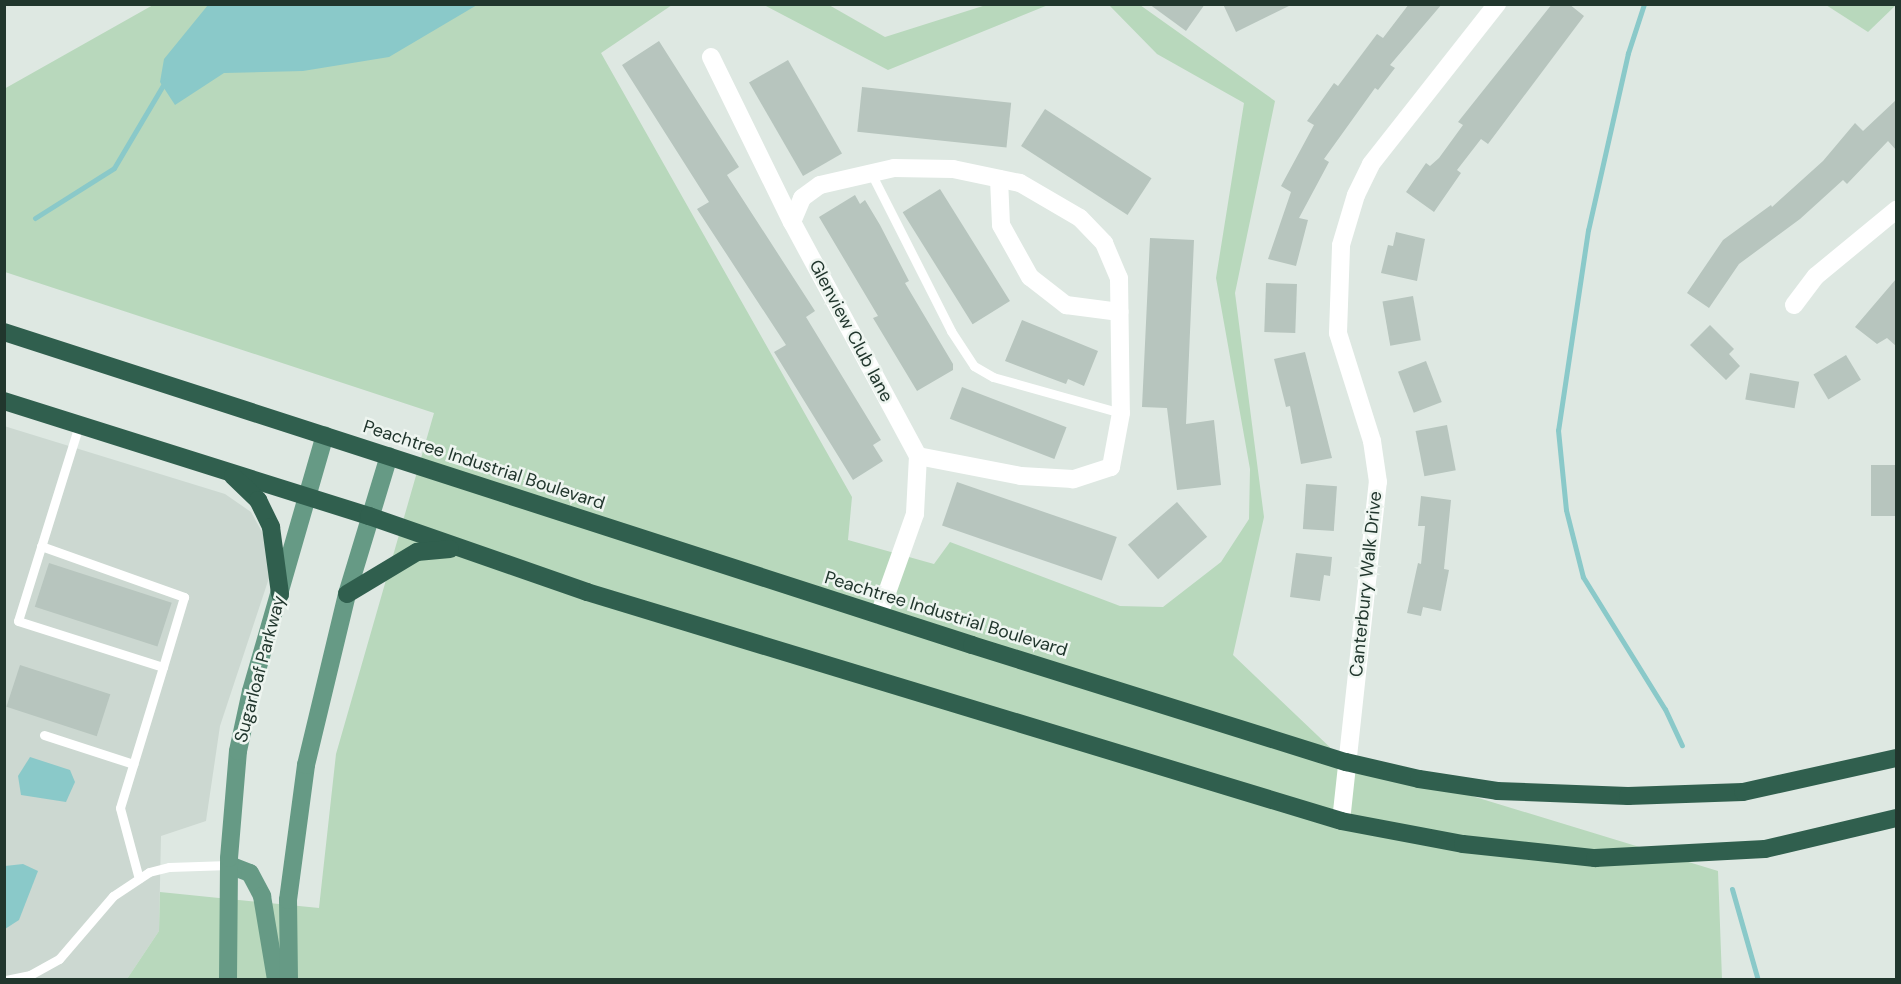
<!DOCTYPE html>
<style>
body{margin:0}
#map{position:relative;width:1901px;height:984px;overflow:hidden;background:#dee8e2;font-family:"DM Sans",sans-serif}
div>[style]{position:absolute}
.built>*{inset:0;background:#ccd8d1}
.green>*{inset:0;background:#b8d8bc}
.water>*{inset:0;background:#8ac9c9}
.stream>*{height:5px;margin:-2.5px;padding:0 2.5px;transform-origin:2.5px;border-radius:2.5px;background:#8ac9c9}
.building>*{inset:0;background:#b7c5be;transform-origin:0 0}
.lane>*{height:9px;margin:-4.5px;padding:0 4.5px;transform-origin:4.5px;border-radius:4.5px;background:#fff}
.street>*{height:18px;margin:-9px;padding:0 9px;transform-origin:9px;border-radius:9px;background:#fff}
.primary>*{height:18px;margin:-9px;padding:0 9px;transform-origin:9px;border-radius:9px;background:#669a85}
.highway>*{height:18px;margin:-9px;padding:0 9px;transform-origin:9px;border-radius:9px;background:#305f4e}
span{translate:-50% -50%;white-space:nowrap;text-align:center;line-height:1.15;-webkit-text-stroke:5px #eef5f0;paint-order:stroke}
.street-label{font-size:18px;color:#21362d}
.frame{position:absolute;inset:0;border:6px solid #21362d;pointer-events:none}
</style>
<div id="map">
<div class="built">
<div style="clip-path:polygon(4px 426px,225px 494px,251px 512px,266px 539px,270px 575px,220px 726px,206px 821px,161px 836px,159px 931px,127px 979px,5px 979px)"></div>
</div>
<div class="green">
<div style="clip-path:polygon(153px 5px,672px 5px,601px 53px,852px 497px,848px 540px,934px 564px,950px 542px,1120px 606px,1163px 607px,1221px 562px,1249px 519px,1250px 469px,1216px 278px,1244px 103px,1157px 54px,1109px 5px,1140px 5px,1275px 101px,1235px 293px,1264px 517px,1233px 655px,1338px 755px,1718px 871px,1722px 979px,127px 979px,159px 931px,160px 892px,319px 908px,336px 754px,434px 413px,5px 272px,4px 89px)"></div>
<div style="clip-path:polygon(764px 5px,829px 5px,885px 37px,986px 5px,1048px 5px,888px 70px)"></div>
<div style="clip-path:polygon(1826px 5px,1896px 5px,1868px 32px)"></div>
</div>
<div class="water">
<div style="clip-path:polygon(208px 5px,208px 4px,477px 5px,389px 57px,303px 71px,224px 73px,175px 105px,160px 82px,164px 59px)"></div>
<div style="clip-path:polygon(30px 757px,70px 770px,75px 782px,66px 802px,21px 795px,18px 776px)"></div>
<div style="clip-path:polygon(23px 864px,38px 871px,19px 920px,5px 929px,5px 866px)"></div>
</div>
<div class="stream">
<div style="left:1644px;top:4px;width:52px;rotate:108.1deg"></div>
<div style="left:1628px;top:53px;width:181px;rotate:102.7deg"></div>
<div style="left:1588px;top:230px;width:202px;rotate:98.5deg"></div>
<div style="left:1558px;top:430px;width:80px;rotate:84.3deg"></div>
<div style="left:1566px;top:510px;width:69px;rotate:75.8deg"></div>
<div style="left:1583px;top:577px;width:155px;rotate:58.2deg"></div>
<div style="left:1665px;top:709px;width:40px;rotate:65deg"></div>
<div style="left:35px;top:218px;width:93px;rotate:-32.3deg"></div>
<div style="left:114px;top:168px;width:102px;rotate:-59.4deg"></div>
<div style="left:1732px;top:889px;width:95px;rotate:74.1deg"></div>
</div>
<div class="building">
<div style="clip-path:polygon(1149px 4px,1205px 4px,1186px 31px)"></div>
<div style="clip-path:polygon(1223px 4px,1293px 4px,1236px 32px)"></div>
<div style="clip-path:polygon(1409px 4px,1442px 4px,1390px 65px,1395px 68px,1378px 90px,1375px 88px,1324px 159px,1329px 162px,1299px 218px,1308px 220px,1296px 266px,1268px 259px,1291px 192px,1281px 186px,1314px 125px,1307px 121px,1334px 83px,1338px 86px,1377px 34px,1383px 38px)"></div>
<div style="clip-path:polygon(1552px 4px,1569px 4px,1584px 16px,1488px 144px,1481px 139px,1457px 170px,1461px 173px,1434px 212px,1406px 192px,1426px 163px,1430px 166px,1439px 158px,1463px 125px,1458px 122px)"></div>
<div style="clip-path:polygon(659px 41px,739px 167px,727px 175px,815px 311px,806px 317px,881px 440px,873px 445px,883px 461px,853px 480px,774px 352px,786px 345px,697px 209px,709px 202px,622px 65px)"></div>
<div style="left:788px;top:60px;width:108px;height:45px;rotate:60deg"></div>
<div style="left:862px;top:87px;width:150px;height:45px;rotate:6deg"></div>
<div style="clip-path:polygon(1896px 100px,1896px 150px,1888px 141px,1847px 184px,1843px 180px,1800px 219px,1739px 264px,1709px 308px,1687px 293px,1723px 240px,1771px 205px,1772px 207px,1823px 161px,1855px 123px,1863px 131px)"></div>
<div style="left:1045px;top:109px;width:127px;height:44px;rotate:33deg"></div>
<div style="left:940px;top:189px;width:132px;height:44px;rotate:58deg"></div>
<div style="clip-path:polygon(855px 195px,860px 204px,865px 200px,880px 225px,909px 281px,905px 283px,953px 364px,953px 370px,917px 391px,873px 318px,878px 316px,819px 217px)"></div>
<div style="clip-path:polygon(1396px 232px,1425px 239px,1417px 281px,1381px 273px,1388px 245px,1393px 246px)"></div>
<div style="clip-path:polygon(1150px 238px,1194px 240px,1186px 424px,1214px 420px,1221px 485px,1177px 490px,1167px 408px,1142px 407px)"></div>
<div style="clip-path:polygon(1896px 279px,1896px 346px,1887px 338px,1877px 344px,1855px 327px)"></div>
<div style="left:1266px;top:283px;width:31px;height:49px;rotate:2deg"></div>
<div style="left:1413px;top:296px;width:45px;height:31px;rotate:80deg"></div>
<div style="clip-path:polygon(1022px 320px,1098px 351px,1084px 386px,1068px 379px,1066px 384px,1005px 361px)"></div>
<div style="clip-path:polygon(1710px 325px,1734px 349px,1729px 354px,1740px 366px,1726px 380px,1690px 345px)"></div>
<div style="clip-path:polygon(1305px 352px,1332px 458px,1301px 464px,1290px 406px,1286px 407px,1274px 359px)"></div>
<div style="left:1846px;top:355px;width:29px;height:38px;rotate:59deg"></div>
<div style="left:1426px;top:361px;width:44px;height:30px;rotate:69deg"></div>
<div style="left:1750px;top:373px;width:50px;height:27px;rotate:10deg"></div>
<div style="left:962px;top:387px;width:112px;height:34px;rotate:21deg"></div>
<div style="left:1447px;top:425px;width:46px;height:32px;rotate:79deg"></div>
<div style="left:1896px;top:465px;width:51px;height:25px;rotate:90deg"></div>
<div style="left:957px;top:482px;width:169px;height:46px;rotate:19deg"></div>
<div style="left:1306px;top:484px;width:31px;height:45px;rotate:4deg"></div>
<div style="clip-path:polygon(1421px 496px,1451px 500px,1444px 569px,1449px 570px,1441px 611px,1423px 607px,1421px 616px,1407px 613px,1418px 563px,1421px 564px,1425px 526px,1418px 526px)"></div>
<div style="left:1177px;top:502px;width:46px;height:65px;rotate:49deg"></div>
<div style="clip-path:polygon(1296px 553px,1332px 557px,1330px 576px,1324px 575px,1320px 601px,1290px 597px)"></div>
<div style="left:49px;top:563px;width:129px;height:46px;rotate:18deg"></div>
<div style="left:20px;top:665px;width:95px;height:44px;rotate:18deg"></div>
</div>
<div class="lane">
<div style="left:871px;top:173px;width:177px;rotate:63.1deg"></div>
<div style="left:951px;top:331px;width:42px;rotate:56.7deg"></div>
<div style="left:974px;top:366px;width:22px;rotate:30deg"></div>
<div style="left:993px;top:377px;width:133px;rotate:15.7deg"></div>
<div style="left:79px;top:425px;width:205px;rotate:107.3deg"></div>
<div style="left:18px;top:621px;width:152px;rotate:17.6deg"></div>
<div style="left:163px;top:667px;width:147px;rotate:107deg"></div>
<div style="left:120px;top:808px;width:73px;rotate:75deg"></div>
<div style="left:41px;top:546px;width:152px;rotate:19.6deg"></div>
<div style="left:184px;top:597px;width:73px;rotate:106.7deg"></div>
<div style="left:44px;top:735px;width:94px;rotate:18deg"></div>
<div style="left:6px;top:980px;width:25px;rotate:-12deg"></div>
<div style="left:30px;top:975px;width:33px;rotate:-29deg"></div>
<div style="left:59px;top:959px;width:83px;rotate:-49.4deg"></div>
<div style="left:113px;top:896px;width:43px;rotate:-33.7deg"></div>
<div style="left:149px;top:872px;width:21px;rotate:-14deg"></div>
<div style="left:169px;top:867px;width:60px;rotate:-1.9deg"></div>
</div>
<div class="street">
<div style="left:711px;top:57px;width:184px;rotate:63.9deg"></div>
<div style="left:792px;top:222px;width:266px;rotate:61.7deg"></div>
<div style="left:918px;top:456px;width:58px;rotate:93deg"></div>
<div style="left:915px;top:514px;width:107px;rotate:109.6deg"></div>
<div style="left:999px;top:179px;width:46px;rotate:87.5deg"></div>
<div style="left:1001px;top:225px;width:60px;rotate:60.9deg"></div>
<div style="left:1030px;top:277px;width:46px;rotate:37.9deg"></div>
<div style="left:1066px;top:305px;width:54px;rotate:7.4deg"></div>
<div style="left:792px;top:222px;width:26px;rotate:-67deg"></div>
<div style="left:802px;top:198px;width:22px;rotate:-36deg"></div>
<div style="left:820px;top:185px;width:76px;rotate:-12.9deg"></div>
<div style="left:894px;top:168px;width:59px;rotate:1deg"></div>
<div style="left:953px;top:169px;width:68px;rotate:11.8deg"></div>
<div style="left:1020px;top:183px;width:69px;rotate:30.3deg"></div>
<div style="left:1080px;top:218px;width:35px;rotate:46deg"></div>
<div style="left:1104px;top:243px;width:38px;rotate:67deg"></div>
<div style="left:1119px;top:278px;width:135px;rotate:89.2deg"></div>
<div style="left:1121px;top:413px;width:55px;rotate:100.5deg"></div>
<div style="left:1111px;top:467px;width:40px;rotate:162deg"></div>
<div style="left:1073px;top:479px;width:52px;rotate:-176.7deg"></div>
<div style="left:1021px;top:476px;width:105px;rotate:-169deg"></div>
<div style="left:1794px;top:305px;width:36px;rotate:-53deg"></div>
<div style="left:1816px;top:276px;width:104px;rotate:-39.5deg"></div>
<div style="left:1341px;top:821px;width:341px;rotate:-83.8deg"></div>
<div style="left:1378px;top:482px;width:41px;rotate:-98.3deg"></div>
<div style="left:1372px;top:441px;width:113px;rotate:-107.5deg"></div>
<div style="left:1338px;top:333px;width:88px;rotate:-88deg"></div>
<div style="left:1341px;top:245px;width:52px;rotate:-73.3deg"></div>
<div style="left:1356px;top:195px;width:34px;rotate:-64deg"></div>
<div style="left:1371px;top:164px;width:204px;rotate:-51.8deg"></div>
</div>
<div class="primary">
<div style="left:229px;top:865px;width:22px;rotate:21deg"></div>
<div style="left:250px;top:873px;width:26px;rotate:62deg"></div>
<div style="left:262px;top:896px;width:85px;rotate:80.5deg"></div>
<div style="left:228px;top:980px;width:122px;rotate:-89.5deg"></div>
<div style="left:229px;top:858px;width:107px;rotate:-85.2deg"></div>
<div style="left:238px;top:751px;width:61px;rotate:-77.8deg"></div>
<div style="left:251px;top:691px;width:266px;rotate:-73.9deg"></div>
<div style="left:289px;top:980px;width:80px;rotate:-90.7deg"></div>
<div style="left:288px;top:900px;width:136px;rotate:-82.4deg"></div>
<div style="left:306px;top:765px;width:176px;rotate:-76.5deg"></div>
<div style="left:347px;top:594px;width:144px;rotate:-73.1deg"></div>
</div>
<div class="highway">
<div style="left:4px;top:332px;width:1017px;rotate:17.92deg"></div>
<div style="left:972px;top:645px;width:392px;rotate:17.4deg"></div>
<div style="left:1346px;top:762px;width:75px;rotate:13.1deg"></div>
<div style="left:1419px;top:779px;width:79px;rotate:8.7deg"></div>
<div style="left:1497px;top:791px;width:131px;rotate:2.2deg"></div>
<div style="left:1628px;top:796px;width:115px;rotate:-2deg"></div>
<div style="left:1743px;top:792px;width:157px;rotate:-12.5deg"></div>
<div style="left:4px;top:401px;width:383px;rotate:17.5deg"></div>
<div style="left:369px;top:516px;width:231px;rotate:19.2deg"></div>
<div style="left:587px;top:592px;width:788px;rotate:16.89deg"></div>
<div style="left:1341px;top:821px;width:124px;rotate:10.7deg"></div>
<div style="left:1463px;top:844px;width:133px;rotate:6.1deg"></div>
<div style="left:1595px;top:858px;width:170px;rotate:-3deg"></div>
<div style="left:1765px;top:849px;width:135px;rotate:-13.3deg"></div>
<div style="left:233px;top:476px;width:35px;rotate:44deg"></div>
<div style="left:258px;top:500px;width:30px;rotate:64deg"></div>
<div style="left:271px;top:527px;width:68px;rotate:82.3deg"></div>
<div style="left:347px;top:594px;width:82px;rotate:-31deg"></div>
<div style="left:417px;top:552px;width:33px;rotate:-5deg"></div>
</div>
<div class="street-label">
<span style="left:851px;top:331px;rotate:62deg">Glenview Club lane</span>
<span style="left:484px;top:465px;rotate:18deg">Peachtree Industrial Boulevard</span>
<span style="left:1366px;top:584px;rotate:-84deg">Canterbury Walk Drive</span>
<span style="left:946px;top:614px;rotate:17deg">Peachtree Industrial Boulevard</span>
<span style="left:260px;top:669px;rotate:-75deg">Sugarloaf Parkway</span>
</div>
<div class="frame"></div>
</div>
